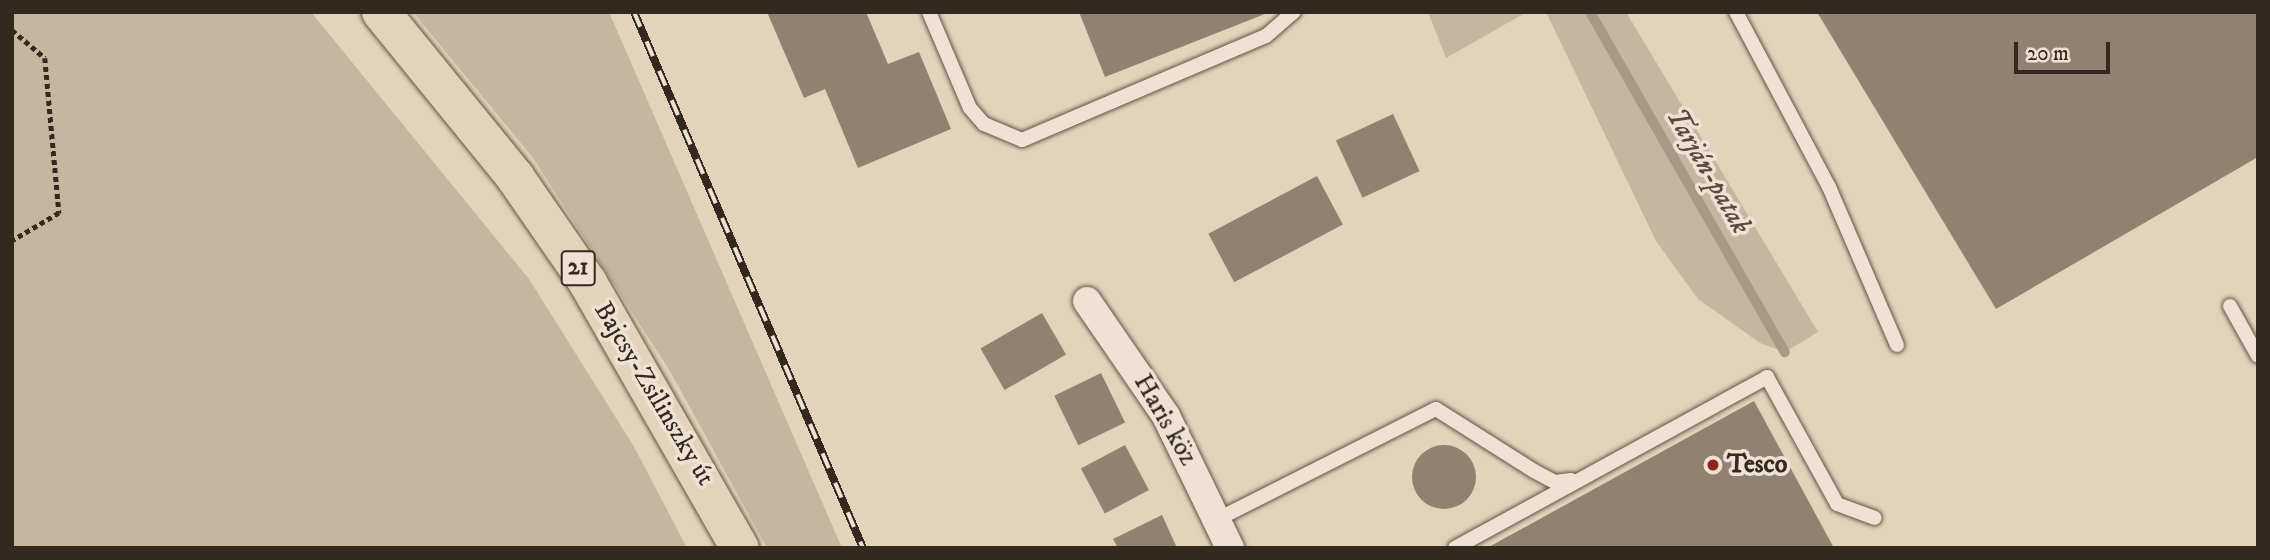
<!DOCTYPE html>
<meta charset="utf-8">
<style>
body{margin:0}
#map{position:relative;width:2270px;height:560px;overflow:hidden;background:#e4d3bb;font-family:"IM FELL DW Pica",serif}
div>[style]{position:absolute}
.green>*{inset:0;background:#c6b6a0}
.stream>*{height:10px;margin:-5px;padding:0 5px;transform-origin:5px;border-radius:5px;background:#a89986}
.building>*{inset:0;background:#908170;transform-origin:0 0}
.round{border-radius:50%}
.path>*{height:4.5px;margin-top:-2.25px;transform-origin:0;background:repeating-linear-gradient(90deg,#34291f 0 5px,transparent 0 8.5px)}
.roads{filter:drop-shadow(0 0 2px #605446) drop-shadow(0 0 2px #605446)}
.service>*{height:14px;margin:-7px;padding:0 7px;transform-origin:7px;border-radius:7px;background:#ede2d3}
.minor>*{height:28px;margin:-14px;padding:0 14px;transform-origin:14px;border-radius:14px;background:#ede2d3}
.primary>*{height:38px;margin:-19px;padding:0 19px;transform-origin:19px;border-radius:19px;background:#e4d3bb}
.rail>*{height:8px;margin-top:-4px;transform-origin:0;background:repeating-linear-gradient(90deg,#ede2d3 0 16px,#34291f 0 32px);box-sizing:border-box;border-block:2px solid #34291f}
.dots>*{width:19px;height:19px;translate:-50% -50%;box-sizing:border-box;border:4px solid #ede2d3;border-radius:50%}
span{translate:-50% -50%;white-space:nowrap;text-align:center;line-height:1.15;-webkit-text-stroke:7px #ede2d3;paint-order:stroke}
.shield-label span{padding:2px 5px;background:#ede2d3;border:2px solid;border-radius:5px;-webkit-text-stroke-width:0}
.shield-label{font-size:24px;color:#34291f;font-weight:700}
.street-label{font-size:26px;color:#34291f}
.poi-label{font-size:26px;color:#34291f;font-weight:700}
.left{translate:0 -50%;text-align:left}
.water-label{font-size:28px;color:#574b3e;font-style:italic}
.frame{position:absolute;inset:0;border:14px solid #34291f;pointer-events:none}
.scale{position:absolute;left:2014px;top:42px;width:96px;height:32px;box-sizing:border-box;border:4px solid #34291f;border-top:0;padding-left:9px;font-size:21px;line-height:24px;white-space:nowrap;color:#34291f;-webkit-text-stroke:5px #ede2d3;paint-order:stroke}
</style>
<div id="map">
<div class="green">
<div style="clip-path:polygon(12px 12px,311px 12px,529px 279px,633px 445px,687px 548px,12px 548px)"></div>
<div style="clip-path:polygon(413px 12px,609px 12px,842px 548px,767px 548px,671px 373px,533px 158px)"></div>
<div style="clip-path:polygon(1428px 12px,1527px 12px,1446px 58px)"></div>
<div style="clip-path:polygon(1546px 12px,1626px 12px,1818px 332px,1785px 352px,1760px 343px,1698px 299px,1656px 241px)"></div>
</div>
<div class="stream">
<div style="left:1590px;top:12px;width:392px;rotate:60.2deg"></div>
</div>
<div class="building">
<div style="clip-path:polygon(767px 12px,866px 12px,888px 64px,919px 52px,951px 129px,858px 168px,825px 89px,804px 98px)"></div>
<div style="clip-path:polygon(1079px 12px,1270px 12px,1105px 77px)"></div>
<div style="clip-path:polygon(1817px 12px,2258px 12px,2258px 157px,1996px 309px)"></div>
<div style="left:1393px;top:114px;width:63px;height:63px;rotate:65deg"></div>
<div style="left:1317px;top:176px;width:55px;height:123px;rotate:62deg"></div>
<div style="left:1042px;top:313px;width:48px;height:71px;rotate:60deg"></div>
<div style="left:1101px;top:373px;width:55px;height:52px;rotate:64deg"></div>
<div style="clip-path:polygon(1754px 401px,1834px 548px,1487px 548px)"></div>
<div style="left:1125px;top:445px;width:51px;height:50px;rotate:62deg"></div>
<div class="round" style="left:1412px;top:445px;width:64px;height:64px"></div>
<div style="clip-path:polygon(1162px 515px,1177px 548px,1118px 548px,1113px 539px)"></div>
</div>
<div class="path">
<div style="left:12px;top:30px;width:43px;rotate:40.3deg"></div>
<div style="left:45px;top:58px;width:156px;rotate:84.8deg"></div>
<div style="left:59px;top:213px;width:55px;rotate:149.2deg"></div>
</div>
<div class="roads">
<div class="service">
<div style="left:929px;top:12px;width:104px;rotate:66.9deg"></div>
<div style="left:970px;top:108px;width:21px;rotate:49deg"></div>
<div style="left:984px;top:124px;width:41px;rotate:22.8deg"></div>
<div style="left:1022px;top:140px;width:265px;rotate:-23.1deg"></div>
<div style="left:1266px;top:36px;width:37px;rotate:-41deg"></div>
<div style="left:1736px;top:12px;width:198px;rotate:62deg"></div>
<div style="left:1829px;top:187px;width:172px;rotate:66.7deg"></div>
<div style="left:2230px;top:306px;width:57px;rotate:60.8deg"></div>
<div style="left:1218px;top:519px;width:244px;rotate:-26.8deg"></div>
<div style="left:1436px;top:409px;width:116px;rotate:32.3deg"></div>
<div style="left:1534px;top:471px;width:24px;rotate:28deg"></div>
<div style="left:1555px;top:482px;width:16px;rotate:-7deg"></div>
<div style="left:1455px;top:548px;width:356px;rotate:-28.7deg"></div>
<div style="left:1767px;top:377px;width:145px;rotate:61.1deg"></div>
<div style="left:1837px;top:504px;width:40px;rotate:20.2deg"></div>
</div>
<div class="minor">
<div style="left:1087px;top:301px;width:140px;rotate:55.5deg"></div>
<div style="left:1166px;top:416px;width:147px;rotate:64.1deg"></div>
</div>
<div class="primary">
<div style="left:381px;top:12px;width:213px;rotate:50.9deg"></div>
<div style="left:515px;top:177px;width:129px;rotate:55.4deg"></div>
<div style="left:588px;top:283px;width:305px;rotate:60.2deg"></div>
</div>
</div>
<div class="rail">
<div style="left:634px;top:12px;width:583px;rotate:66.87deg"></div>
</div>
<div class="dots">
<div style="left:1713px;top:465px;background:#8f2418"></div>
</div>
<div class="shield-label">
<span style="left:578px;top:268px">21</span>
</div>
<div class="street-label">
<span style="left:654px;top:394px;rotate:59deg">Bajcsy-Zsilinszky út</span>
<span style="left:1165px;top:420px;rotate:60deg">Haris köz</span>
</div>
<div class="poi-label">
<span class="left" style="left:1727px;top:465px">Tesco</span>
</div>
<div class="water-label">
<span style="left:1708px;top:171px;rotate:60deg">Tarján-patak</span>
</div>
<div class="frame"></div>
<div class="scale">20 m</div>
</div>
